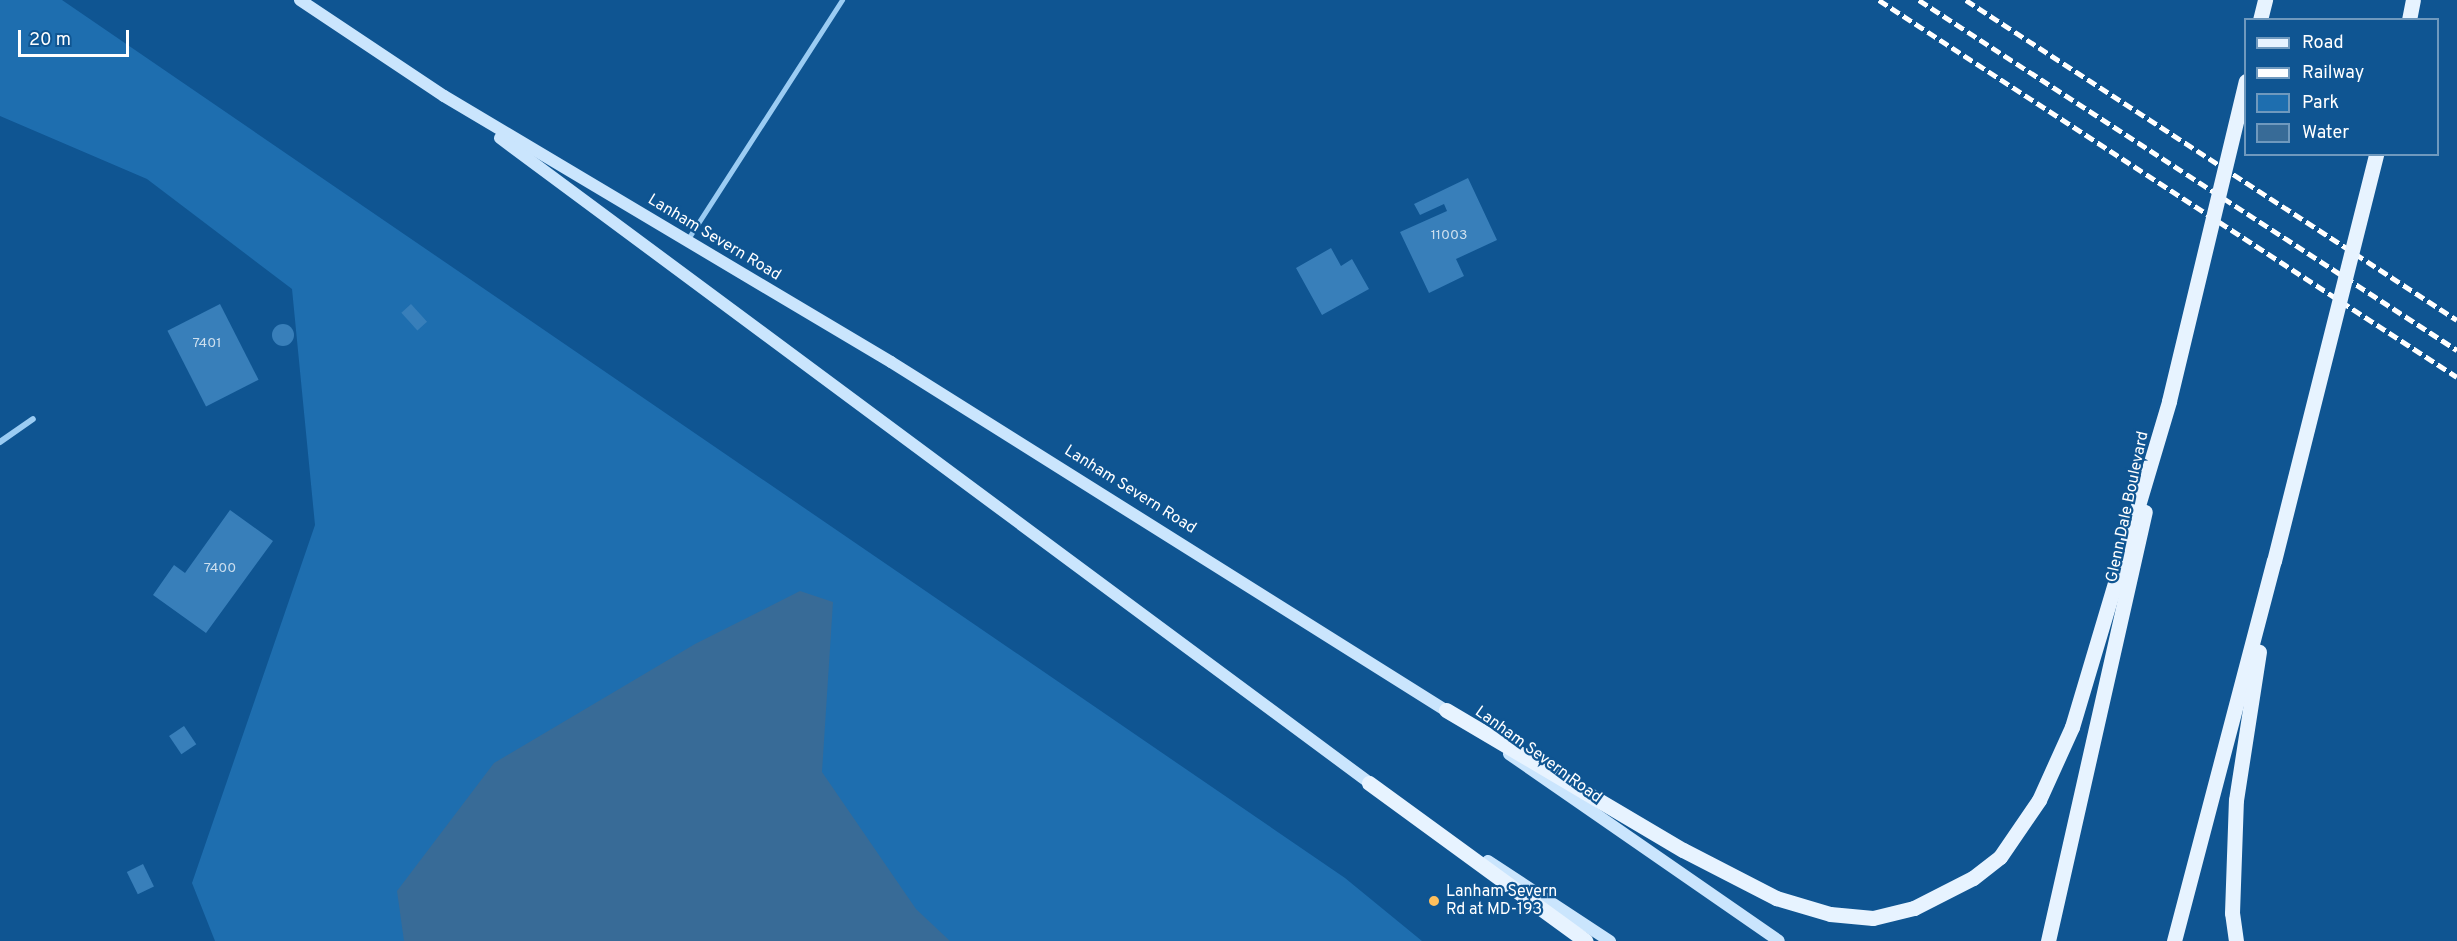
<!DOCTYPE html>
<style>
body{margin:0}
#map{position:relative;width:2457px;height:941px;overflow:hidden;background:#0f5592;font-family:Overpass,sans-serif}
div>[style]{position:absolute}
.green>*{inset:0;background:#1e6eaf}
.water>*{inset:0;background:#386b97}
.building>*{inset:0;background:#387fba;transform-origin:0 0}
.round{border-radius:50%}
.lane>*{height:4.5px;margin:-2.25px;padding:0 2.25px;transform-origin:2.25px;border-radius:2.25px;background:#9bccf3}
.street>*{height:6px;margin:-3px;padding:0 3px;transform-origin:3px;border-radius:3px;background:#9bccf3}
.secondary>*{height:12px;margin:-6px;padding:0 6px;transform-origin:6px;border-radius:6px;background:#cae5fd}
.primary>*{height:15px;margin:-7.5px;padding:0 7.5px;transform-origin:7.5px;border-radius:7.5px;background:#e7f3ff}
.rail>*{height:4.5px;margin-top:-2.25px;transform-origin:0;background:repeating-linear-gradient(90deg,#fff 0 10px,transparent 0 14.5px)}
.primary-bridge>*{height:15px;margin:-7.5px;padding:0 7.5px;transform-origin:7.5px;border-radius:7.5px;background:#e7f3ff}
.dots>*{width:16px;height:16px;translate:-50% -50%;box-sizing:border-box;border:3px solid #0f5592;border-radius:50%}
span{translate:-50% -50%;white-space:nowrap;text-align:center;line-height:1.15;-webkit-text-stroke:4.5px #0f5592;paint-order:stroke}
.number-label{font-size:14px;color:#cddfee}
.number-label span{-webkit-text-stroke-width:0}
.street-label{font-size:16px;color:#fff}
.poi-label{font-size:16px;color:#fff}
.left{translate:0 -50%;text-align:left}
.legend{position:absolute;left:2244px;top:18px;width:195px;height:138px;box-sizing:border-box;background:#0f5592;border:2px solid #6f99be;margin:0;padding:8px 10px;list-style:none;font-size:18px;color:#fff}
.legend li{display:flex;align-items:center;gap:12px;height:30px}
.legend b{width:30px;border:2px solid #6f99be}
.scale{position:absolute;left:18px;top:30px;width:111px;height:27px;box-sizing:border-box;border:3px solid #fff;border-top:0;padding-left:8px;font-size:18px;line-height:21px;white-space:nowrap;color:#fff;-webkit-text-stroke:4px #0f5592;paint-order:stroke}
</style>
<div id="map">
<div class="green">
<div style="clip-path:polygon(0 0,62px 0,1345px 878px,1422px 941px,215px 941px,192px 883px,315px 525px,292px 289px,147px 179px,0 116px)"></div>
</div>
<div class="water">
<div style="clip-path:polygon(800px 591px,833px 602px,822px 772px,916px 909px,950px 941px,404px 941px,397px 891px,494px 763px,695px 644px)"></div>
</div>
<div class="building">
<div style="clip-path:polygon(1468px 178px,1497px 240px,1456px 259px,1464px 276px,1429px 293px,1400px 232px,1447px 211px,1444px 204px,1420px 215px,1414px 204px)"></div>
<div style="clip-path:polygon(1331px 248px,1341px 266px,1352px 259px,1369px 289px,1322px 315px,1296px 268px)"></div>
<div style="left:220px;top:304px;width:85px;height:59px;rotate:63deg"></div>
<div style="left:411px;top:304px;width:24px;height:13px;rotate:48deg"></div>
<div class="round" style="left:272px;top:324px;width:22px;height:22px"></div>
<div style="clip-path:polygon(230px 510px,273px 541px,206px 633px,153px 595px,174px 565px,185px 573px)"></div>
<div style="left:184px;top:726px;width:22px;height:18px;rotate:56deg"></div>
<div style="left:143px;top:864px;width:25px;height:18px;rotate:64deg"></div>
</div>
<div class="lane">
<div style="left:688px;top:239px;width:284px;rotate:-57.2deg"></div>
</div>
<div class="street">
<div style="left:0;top:442px;width:40px;rotate:-34.9deg"></div>
</div>
<div class="secondary">
<div style="left:300px;top:0;width:173px;rotate:33.7deg"></div>
<div style="left:444px;top:96px;width:520px;rotate:30.76deg"></div>
<div style="left:891px;top:362px;width:664px;rotate:32.13deg"></div>
<div style="left:500px;top:138px;width:1089px;rotate:36.56deg"></div>
<div style="left:1509px;top:754px;width:328px;rotate:34.7deg"></div>
<div style="left:1488px;top:861px;width:146px;rotate:33.3deg"></div>
</div>
<div class="primary">
<div style="left:2260px;top:20px;width:21px;rotate:-76deg"></div>
<div style="left:2409px;top:20px;width:20px;rotate:-79deg"></div>
<div style="left:1446px;top:710px;width:275px;rotate:30.6deg"></div>
<div style="left:1683px;top:850px;width:105px;rotate:27.3deg"></div>
<div style="left:1776px;top:898px;width:56px;rotate:16.5deg"></div>
<div style="left:1830px;top:914px;width:43px;rotate:5.3deg"></div>
<div style="left:1873px;top:918px;width:42px;rotate:-13.7deg"></div>
<div style="left:1914px;top:908px;width:66px;rotate:-27deg"></div>
<div style="left:1973px;top:878px;width:34px;rotate:-38deg"></div>
<div style="left:2000px;top:857px;width:69px;rotate:-55.6deg"></div>
<div style="left:2039px;top:800px;width:80px;rotate:-65.7deg"></div>
<div style="left:2072px;top:727px;width:340px;rotate:-73.4deg"></div>
<div style="left:1369px;top:783px;width:268px;rotate:36.1deg"></div>
<div style="left:2048px;top:941px;width:440px;rotate:-77.3deg"></div>
<div style="left:2174px;top:941px;width:393px;rotate:-75.3deg"></div>
<div style="left:2236px;top:941px;width:28px;rotate:-98deg"></div>
<div style="left:2232px;top:913px;width:113px;rotate:-88deg"></div>
<div style="left:2236px;top:800px;width:150px;rotate:-81.2deg"></div>
</div>
<div class="rail">
<div style="left:1879px;top:0;width:690px;rotate:33.11deg"></div>
<div style="left:1919px;top:0;width:642px;rotate:33.05deg"></div>
<div style="left:1966px;top:0;width:586px;rotate:33.09deg"></div>
</div>
<div class="primary-bridge">
<div style="left:2169px;top:401px;width:329px;rotate:-76.5deg"></div>
<div style="left:2274px;top:561px;width:420px;rotate:-75.9deg"></div>
</div>
<div class="dots">
<div style="left:1434px;top:901px;background:#ffc05d"></div>
</div>
<div class="number-label">
<span style="left:1449px;top:236px">11003</span>
<span style="left:207px;top:344px">7401</span>
<span style="left:220px;top:569px">7400</span>
</div>
<div class="street-label">
<span style="left:714px;top:238px;rotate:31deg">Lanham Severn Road</span>
<span style="left:1130px;top:490px;rotate:32deg">Lanham Severn Road</span>
<span style="left:2128px;top:507px;rotate:-78deg">Glenn Dale Boulevard</span>
<span style="left:1538px;top:755px;rotate:36deg">Lanham Severn Road</span>
</div>
<div class="poi-label">
<span class="left" style="left:1446px;top:901px">Lanham Severn<br>Rd at MD-193</span>
</div>
<ul class="legend">
<li><b style="height:8px;background:#e7f3ff"></b>Road</li>
<li><b style="height:8px;background:#fff"></b>Railway</li>
<li><b style="height:16px;background:#1e6eaf"></b>Park</li>
<li><b style="height:16px;background:#386b97"></b>Water</li>
</ul>
<div class="scale">20 m</div>
</div>
